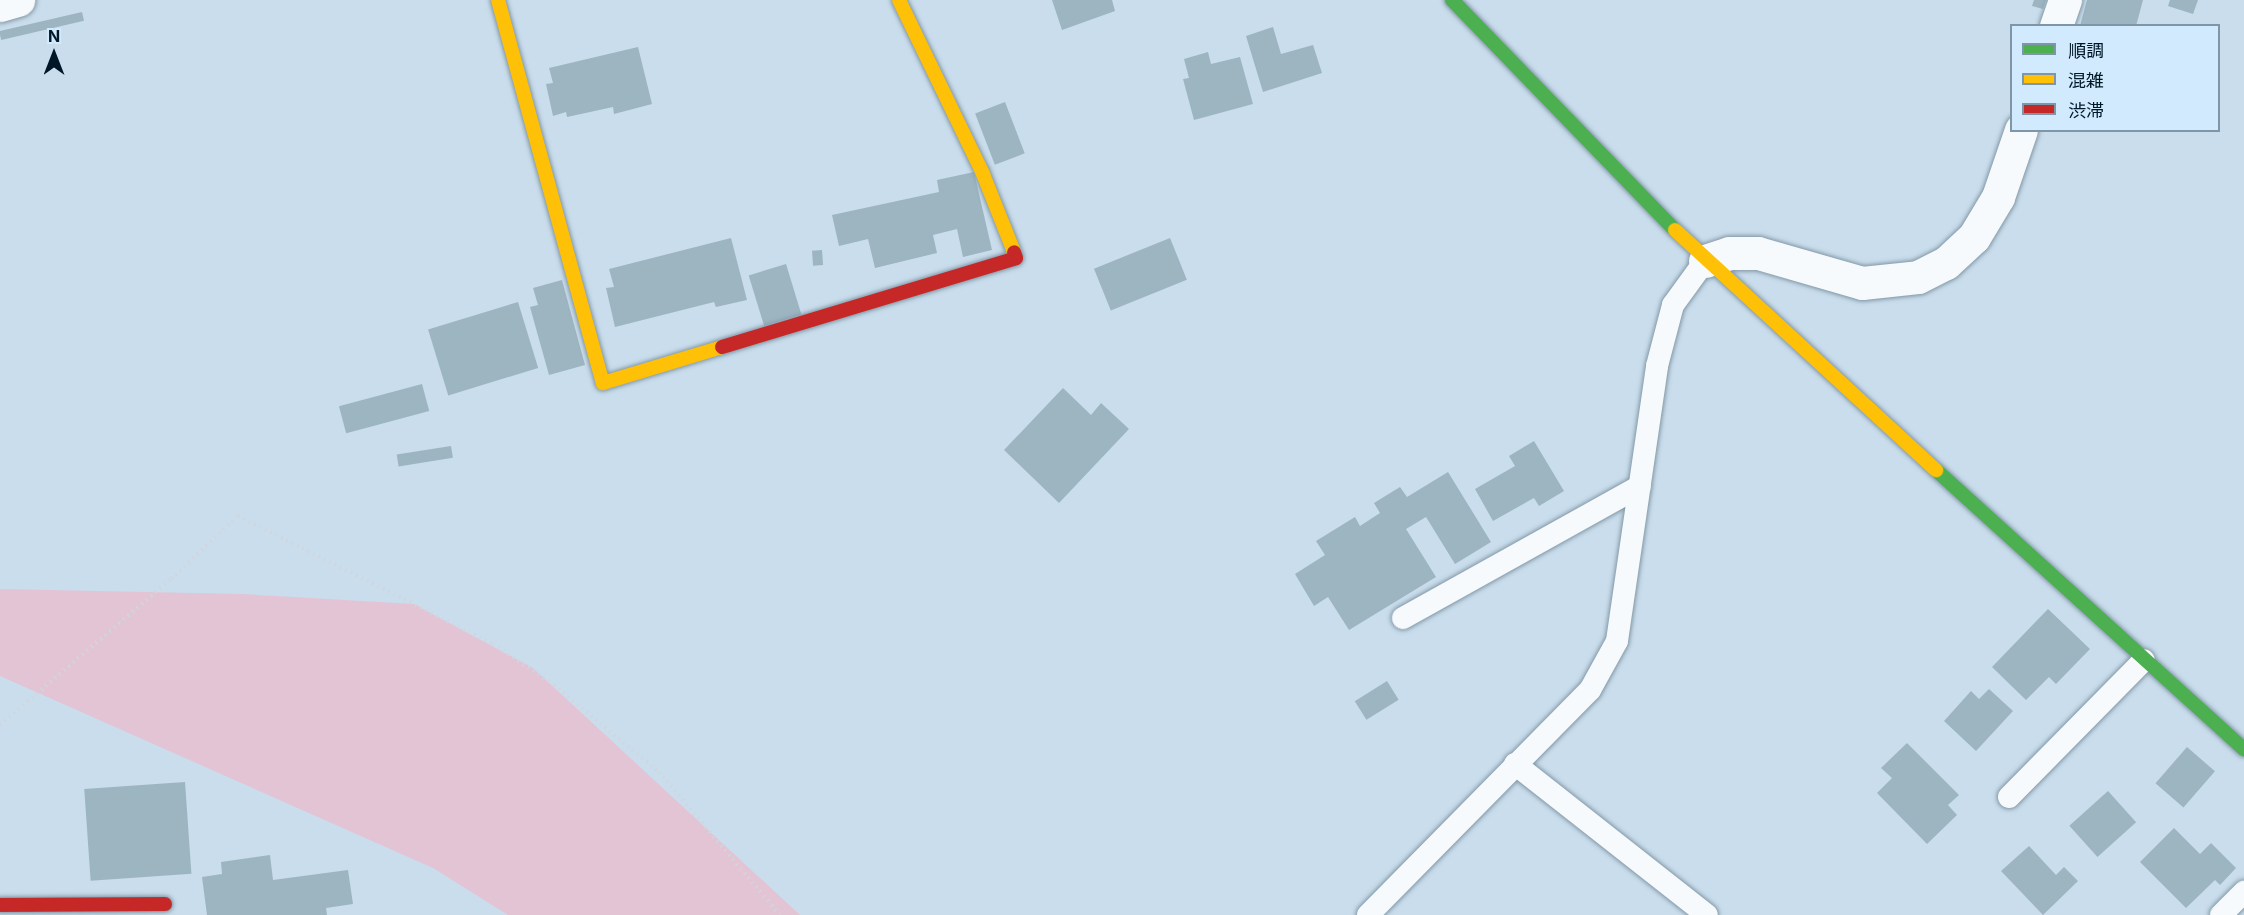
<!DOCTYPE html>
<meta charset="utf-8">
<style>
body{margin:0}
#map{position:relative;width:2244px;height:915px;overflow:hidden;background:#c9ddec;font-family:Inter,"Noto Sans JP",sans-serif}
div>[style]{position:absolute}
.green>*{inset:0;background:#e3c4d5}
.building>*{inset:0;background:#9cb5c1;transform-origin:0 0}
.path>*{height:4px;margin-top:-2px;transform-origin:0;background:repeating-linear-gradient(90deg,#d0d6db 0 1.5px,transparent 0 6px)}
.roads{filter:drop-shadow(0 0 2px #8398a7) drop-shadow(0 0 2px #8398a7)}
.lane>*{height:22px;margin:-11px;padding:0 11px;transform-origin:11px;border-radius:11px;background:#f7fafc}
.street>*{height:33px;margin:-16.5px;padding:0 16.5px;transform-origin:16.5px;border-radius:16.5px;background:#f7fafc}
.fast>*{height:14px;margin:-7px;padding:0 7px;transform-origin:7px;border-radius:7px;background:#4caf50}
.slow>*{height:14px;margin:-7px;padding:0 7px;transform-origin:7px;border-radius:7px;background:#ffc107}
.jam>*{height:14px;margin:-7px;padding:0 7px;transform-origin:7px;border-radius:7px;background:#c62828}
span{translate:-50% -50%;white-space:nowrap;text-align:center;line-height:1.15;-webkit-text-stroke:5px #d2eafd;paint-order:stroke}
.legend{position:absolute;left:2010px;top:24px;width:210px;height:108px;box-sizing:border-box;background:#d2eafd;border:2px solid #7e96a7;margin:0;padding:8px 10px;list-style:none;font-size:18px;color:#001727}
.legend li{display:flex;align-items:center;gap:12px;height:30px}
.legend b{width:30px;border:2px solid #7e96a7}
.north{position:absolute;left:24px;top:24px;width:60px;height:60px;-webkit-text-stroke:4px #d2eafd;paint-order:stroke;rotate:0deg;font-size:16px;font-weight:700;line-height:24px;text-align:center;color:#001727}
.north::after{content:'';display:block;margin:auto;width:21px;height:27px;background:#001727;clip-path:polygon(50% 0,100% 100%,50% 72%,0 100%)}
</style>
<div id="map">
<div class="green">
<div style="clip-path:polygon(0 589px,243px 594px,414px 604px,533px 668px,800px 915px,508px 915px,433px 868px,0 676px)"></div>
</div>
<div class="building">
<div style="clip-path:polygon(1052px 0,1112px 0,1115px 11px,1062px 30px)"></div>
<div style="clip-path:polygon(2034px 0,2046px 0,2043px 9px,2032px 6px)"></div>
<div style="clip-path:polygon(2087px 0,2143px 0,2136px 26px,2080px 26px)"></div>
<div style="clip-path:polygon(2170px 0,2198px 0,2193px 14px,2168px 6px)"></div>
<div style="left:82px;top:12px;width:9px;height:85px;rotate:77deg"></div>
<div style="clip-path:polygon(1273px 27px,1281px 54px,1313px 45px,1322px 73px,1263px 92px,1246px 36px)"></div>
<div style="clip-path:polygon(638px 47px,652px 104px,614px 114px,613px 107px,567px 117px,566px 112px,553px 116px,546px 84px,553px 83px,549px 68px)"></div>
<div style="clip-path:polygon(1208px 52px,1211px 64px,1240px 57px,1253px 104px,1194px 120px,1183px 79px,1189px 78px,1184px 59px)"></div>
<div style="left:1005px;top:102px;width:55px;height:32px;rotate:69deg"></div>
<div style="clip-path:polygon(974px 172px,992px 250px,963px 257px,957px 229px,933px 235px,937px 253px,875px 268px,868px 239px,839px 246px,832px 215px,939px 192px,937px 180px)"></div>
<div style="clip-path:polygon(731px 238px,747px 300px,716px 307px,714px 302px,615px 327px,606px 288px,614px 287px,609px 269px)"></div>
<div style="left:1170px;top:238px;width:45px;height:82px;rotate:68deg"></div>
<div style="left:822px;top:250px;width:15px;height:10px;rotate:86deg"></div>
<div style="left:786px;top:264px;width:53px;height:39px;rotate:73deg"></div>
<div style="clip-path:polygon(562px 280px,585px 365px,549px 375px,530px 307px,538px 305px,533px 288px)"></div>
<div style="left:518px;top:302px;width:69px;height:94px;rotate:73deg"></div>
<div style="left:422px;top:384px;width:28px;height:86px;rotate:75deg"></div>
<div style="clip-path:polygon(1063px 388px,1091px 415px,1101px 403px,1129px 429px,1059px 503px,1004px 450px)"></div>
<div style="clip-path:polygon(1534px 441px,1564px 491px,1539px 506px,1534px 498px,1493px 521px,1475px 489px,1515px 466px,1509px 456px)"></div>
<div style="left:451px;top:446px;width:12px;height:55px;rotate:81deg"></div>
<div style="clip-path:polygon(1448px 472px,1491px 542px,1455px 564px,1426px 517px,1406px 529px,1436px 577px,1349px 630px,1328px 597px,1314px 606px,1295px 574px,1325px 555px,1316px 541px,1355px 517px,1360px 526px,1380px 513px,1374px 503px,1400px 487px,1407px 497px)"></div>
<div style="clip-path:polygon(2048px 609px,2090px 649px,2056px 684px,2049px 677px,2026px 700px,1992px 667px)"></div>
<div style="left:1387px;top:681px;width:22px;height:38px;rotate:58deg"></div>
<div style="clip-path:polygon(1989px 689px,2013px 711px,1976px 751px,1944px 721px,1971px 691px,1979px 699px)"></div>
<div style="clip-path:polygon(1907px 743px,1959px 795px,1948px 805px,1957px 815px,1927px 844px,1877px 793px,1892px 778px,1881px 768px)"></div>
<div style="left:2187px;top:747px;width:37px;height:48px;rotate:41deg"></div>
<div style="left:185px;top:782px;width:92px;height:101px;rotate:86deg"></div>
<div style="left:2108px;top:791px;width:42px;height:52px;rotate:48deg"></div>
<div style="clip-path:polygon(2174px 828px,2200px 854px,2211px 843px,2236px 868px,2220px 885px,2215px 880px,2186px 908px,2140px 862px)"></div>
<div style="clip-path:polygon(2029px 846px,2056px 875px,2064px 867px,2078px 881px,2043px 915px,2001px 871px)"></div>
<div style="clip-path:polygon(270px 855px,273px 880px,348px 870px,353px 904px,326px 908px,327px 915px,207px 915px,202px 877px,222px 874px,221px 862px)"></div>
</div>
<div class="path">
<div style="left:0;top:725px;width:225px;rotate:-40.5deg"></div>
<div style="left:171px;top:579px;width:92px;rotate:-43.2deg"></div>
<div style="left:238px;top:516px;width:285px;rotate:26.7deg"></div>
<div style="left:493px;top:644px;width:73px;rotate:33.9deg"></div>
<div style="left:554px;top:685px;width:136px;rotate:39.6deg"></div>
<div style="left:659px;top:772px;width:187px;rotate:49.8deg"></div>
</div>
<div class="roads">
<div class="lane">
<div style="left:1403px;top:618px;width:271px;rotate:-29.1deg"></div>
<div style="left:1515px;top:764px;width:244px;rotate:38.2deg"></div>
<div style="left:2009px;top:797px;width:192px;rotate:-45.4deg"></div>
<div style="left:1368px;top:915px;width:316px;rotate:-45.4deg"></div>
<div style="left:1590px;top:690px;width:56px;rotate:-61.1deg"></div>
<div style="left:1617px;top:641px;width:278px;rotate:-81.7deg"></div>
<div style="left:1657px;top:366px;width:63px;rotate:-75.3deg"></div>
<div style="left:1673px;top:305px;width:54px;rotate:-54deg"></div>
<div style="left:2221px;top:915px;width:33px;rotate:-45deg"></div>
</div>
<div class="street">
<div style="left:0;top:5px;width:19px;rotate:-16deg"></div>
<div style="left:2056px;top:26px;width:28px;rotate:-71deg"></div>
<div style="left:1705px;top:261px;width:25px;rotate:-18deg"></div>
<div style="left:1729px;top:253px;width:29px"></div>
<div style="left:1758px;top:253px;width:108px;rotate:16.1deg"></div>
<div style="left:1862px;top:283px;width:56px;rotate:-6.1deg"></div>
<div style="left:1918px;top:277px;width:31px;rotate:-27deg"></div>
<div style="left:1946px;top:263px;width:38px;rotate:-43deg"></div>
<div style="left:1974px;top:237px;width:47px;rotate:-59deg"></div>
<div style="left:1998px;top:197px;width:71px;rotate:-71.1deg"></div>
</div>
<div class="fast">
<div style="left:1452px;top:0;width:320px;rotate:45.9deg"></div>
<div style="left:1936px;top:470px;width:416px;rotate:42.2deg"></div>
</div>
<div class="slow">
<div style="left:498px;top:0;width:397px;rotate:74.7deg"></div>
<div style="left:603px;top:383px;width:124px;rotate:-16.8deg"></div>
<div style="left:899px;top:0;width:193px;rotate:64.2deg"></div>
<div style="left:983px;top:174px;width:84px;rotate:68.3deg"></div>
<div style="left:1675px;top:230px;width:355px;rotate:42.6deg"></div>
</div>
<div class="jam">
<div style="left:722px;top:347px;width:307px;rotate:-16.8deg"></div>
<div style="left:1016px;top:258px;width:6px;rotate:-108deg"></div>
<div style="left:0;top:905px;width:165px;rotate:-0.3deg"></div>
</div>
</div>
<ul class="legend">
<li><b style="height:8px;background:#4caf50"></b>順調</li>
<li><b style="height:8px;background:#ffc107"></b>混雑</li>
<li><b style="height:8px;background:#c62828"></b>渋滞</li>
</ul>
<div class="north">N</div>
</div>
